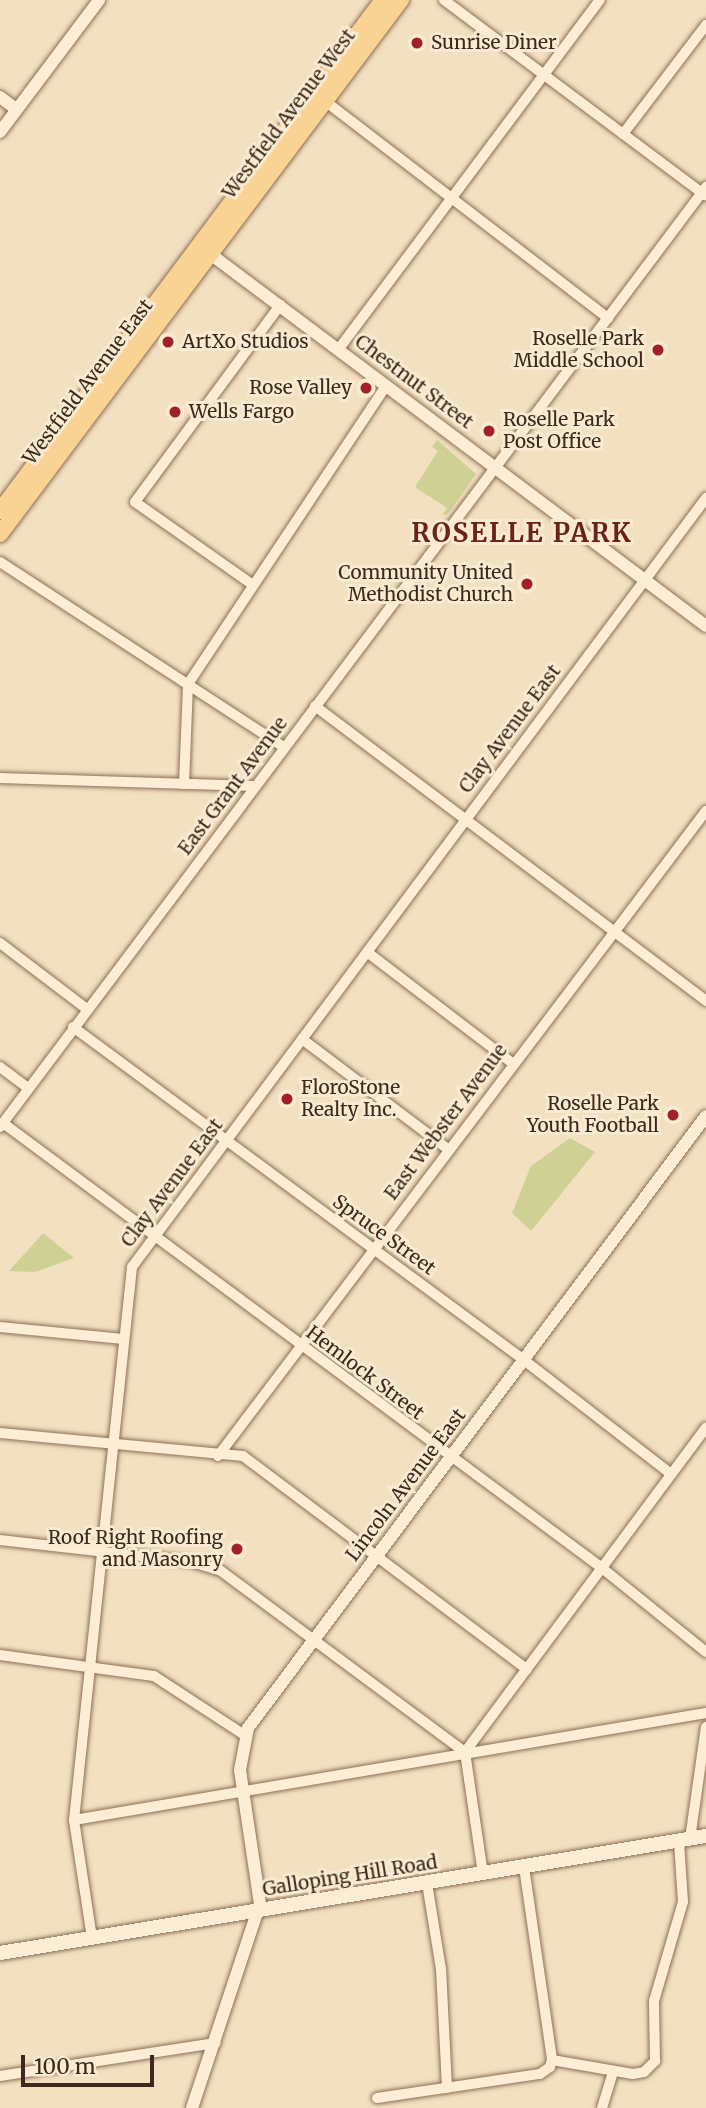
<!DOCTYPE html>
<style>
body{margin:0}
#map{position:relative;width:706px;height:2108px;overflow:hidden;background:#f2e0c0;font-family:Merriweather,serif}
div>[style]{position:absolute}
.green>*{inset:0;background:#ced193}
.roads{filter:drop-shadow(0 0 2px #8d7056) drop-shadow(0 0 2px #8d7056)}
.minor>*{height:10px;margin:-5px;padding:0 5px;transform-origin:5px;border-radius:5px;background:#fcedd4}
.tertiary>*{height:12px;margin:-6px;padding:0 6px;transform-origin:6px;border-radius:6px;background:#fcedd4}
.secondary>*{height:14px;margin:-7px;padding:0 7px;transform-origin:7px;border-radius:7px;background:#fcedd4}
.primary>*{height:16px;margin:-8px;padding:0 8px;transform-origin:8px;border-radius:8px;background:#f9d394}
.dots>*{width:19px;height:19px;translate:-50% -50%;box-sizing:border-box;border:4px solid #f9ead1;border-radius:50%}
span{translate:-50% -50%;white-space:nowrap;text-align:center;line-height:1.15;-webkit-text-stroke:6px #f9ead1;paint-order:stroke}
.poi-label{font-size:19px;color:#3b291c}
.left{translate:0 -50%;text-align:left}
.right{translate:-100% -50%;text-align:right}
.street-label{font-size:19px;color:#3b291c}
.district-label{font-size:26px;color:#6c2317;font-weight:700;letter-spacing:2px}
.scale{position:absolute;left:21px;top:2055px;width:133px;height:32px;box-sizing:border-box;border:4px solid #3b291c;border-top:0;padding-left:9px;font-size:21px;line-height:24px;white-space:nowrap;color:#3b291c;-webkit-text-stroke:5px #f9ead1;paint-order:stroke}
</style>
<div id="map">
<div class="green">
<div style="clip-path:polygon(437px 440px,476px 474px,448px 514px,442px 515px,447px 508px,415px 487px,438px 451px,432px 447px)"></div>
<div style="clip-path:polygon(570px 1138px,595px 1152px,531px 1231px,512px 1213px,531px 1166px)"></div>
<div style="clip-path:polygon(43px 1233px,74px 1258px,35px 1272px,9px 1271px)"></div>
</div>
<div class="roads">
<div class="minor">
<div style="left:444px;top:0;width:326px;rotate:36.8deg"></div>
<div style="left:325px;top:101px;width:357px;rotate:37.5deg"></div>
<div style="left:623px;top:134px;width:137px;rotate:-52.7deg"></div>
<div style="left:338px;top:350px;width:437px;rotate:-53.2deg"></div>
<div style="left:0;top:562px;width:339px;rotate:33.1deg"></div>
<div style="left:253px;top:585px;width:144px;rotate:-144.9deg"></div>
<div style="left:135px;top:502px;width:245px;rotate:-53.6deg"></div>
<div style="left:315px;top:706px;width:490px;rotate:37deg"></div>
<div style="left:0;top:778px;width:255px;rotate:1.8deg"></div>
<div style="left:184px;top:784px;width:100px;rotate:-87.7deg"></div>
<div style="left:188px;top:684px;width:358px;rotate:-56.4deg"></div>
<div style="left:0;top:943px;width:109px;rotate:37.2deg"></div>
<div style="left:367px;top:952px;width:183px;rotate:37.4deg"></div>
<div style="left:73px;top:1027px;width:561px;rotate:36.44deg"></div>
<div style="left:524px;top:1360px;width:186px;rotate:37.8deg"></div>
<div style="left:302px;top:1039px;width:183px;rotate:37deg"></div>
<div style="left:0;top:1067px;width:35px;rotate:37deg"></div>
<div style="left:3px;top:1123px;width:746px;rotate:36.61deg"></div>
<div style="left:602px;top:1568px;width:134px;rotate:38.9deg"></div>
<div style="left:0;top:1127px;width:1176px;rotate:-53.09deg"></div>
<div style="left:0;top:1327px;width:124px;rotate:5.6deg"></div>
<div style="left:0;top:1433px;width:244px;rotate:5.4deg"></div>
<div style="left:243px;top:1456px;width:355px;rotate:36.9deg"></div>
<div style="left:218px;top:1456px;width:809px;rotate:-52.89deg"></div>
<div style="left:0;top:1540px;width:193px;rotate:6.5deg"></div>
<div style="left:192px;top:1562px;width:30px;rotate:17deg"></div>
<div style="left:221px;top:1571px;width:304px;rotate:36.6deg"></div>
<div style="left:0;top:1655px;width:155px;rotate:7.8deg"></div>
<div style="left:154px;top:1676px;width:110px;rotate:33.1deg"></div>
<div style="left:74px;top:1820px;width:641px;rotate:-9.61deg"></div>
<div style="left:690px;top:1839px;width:113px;rotate:-81.9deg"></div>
<div style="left:483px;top:1874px;width:123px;rotate:-98.4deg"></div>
<div style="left:465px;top:1752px;width:404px;rotate:-53.4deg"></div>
<div style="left:427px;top:1883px;width:87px;rotate:80.8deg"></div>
<div style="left:441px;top:1969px;width:119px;rotate:87.1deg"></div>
<div style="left:92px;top:1938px;width:119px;rotate:-98.7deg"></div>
<div style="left:74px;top:1820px;width:556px;rotate:-84.01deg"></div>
<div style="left:132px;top:1267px;width:960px;rotate:-53.26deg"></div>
<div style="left:552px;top:2060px;width:82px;rotate:9.8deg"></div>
<div style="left:633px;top:2074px;width:11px;rotate:-10deg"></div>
<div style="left:644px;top:2072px;width:16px;rotate:-45deg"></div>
<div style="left:655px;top:2061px;width:60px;rotate:-91deg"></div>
<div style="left:654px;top:2001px;width:103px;rotate:-73.7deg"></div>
<div style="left:683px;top:1902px;width:61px;rotate:-93.8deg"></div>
<div style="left:0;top:2076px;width:218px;rotate:-8.7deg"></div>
<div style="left:377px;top:2098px;width:165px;rotate:-8.4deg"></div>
<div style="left:540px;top:2074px;width:12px;rotate:-35deg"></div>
<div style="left:550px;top:2067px;width:8px;rotate:-76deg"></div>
<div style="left:552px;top:2059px;width:194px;rotate:-98.3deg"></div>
<div style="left:602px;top:2108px;width:39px;rotate:-73deg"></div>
</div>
<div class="tertiary">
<div style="left:0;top:97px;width:21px;rotate:37deg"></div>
<div style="left:0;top:132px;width:165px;rotate:-53.1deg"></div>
<div style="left:205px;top:250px;width:626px;rotate:36.89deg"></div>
<div style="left:192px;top:2108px;width:215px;rotate:-71.6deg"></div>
<div style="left:260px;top:1904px;width:135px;rotate:-98.5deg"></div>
<div style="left:240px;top:1770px;width:43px;rotate:-79.2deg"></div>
<div style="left:248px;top:1728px;width:764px;rotate:-53.19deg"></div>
</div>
<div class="secondary">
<div style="left:0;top:1953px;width:716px;rotate:-9.41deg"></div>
</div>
<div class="primary">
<div style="left:0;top:511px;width:639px;rotate:-53.15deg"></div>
<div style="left:0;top:534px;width:668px;rotate:-53.1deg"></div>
</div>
</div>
<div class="dots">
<div style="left:417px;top:43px;background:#a2202a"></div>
<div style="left:168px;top:342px;background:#a2202a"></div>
<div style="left:658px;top:350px;background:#a2202a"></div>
<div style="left:366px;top:388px;background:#a2202a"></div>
<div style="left:175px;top:412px;background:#a2202a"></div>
<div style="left:489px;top:431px;background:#a2202a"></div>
<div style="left:527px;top:584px;background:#a2202a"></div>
<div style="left:287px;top:1099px;background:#a2202a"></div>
<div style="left:673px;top:1115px;background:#a2202a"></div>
<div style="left:237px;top:1549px;background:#a2202a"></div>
</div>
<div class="poi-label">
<span class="left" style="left:431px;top:43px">Sunrise Diner</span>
<span class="right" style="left:644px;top:350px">Roselle Park<br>Middle School</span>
<span class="left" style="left:182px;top:342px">ArtXo Studios</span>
<span class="right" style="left:352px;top:388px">Rose Valley</span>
<span class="left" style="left:189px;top:412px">Wells Fargo</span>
<span class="left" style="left:503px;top:431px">Roselle Park<br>Post Office</span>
<span class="right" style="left:513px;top:584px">Community United<br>Methodist Church</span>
<span class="left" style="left:301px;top:1099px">FloroStone<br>Realty Inc.</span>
<span class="right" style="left:659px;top:1115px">Roselle Park<br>Youth Football</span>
<span class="right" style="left:223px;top:1549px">Roof Right Roofing<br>and Masonry</span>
</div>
<div class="street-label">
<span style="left:289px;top:114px;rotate:-53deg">Westfield Avenue West</span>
<span style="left:88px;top:382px;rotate:-53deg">Westfield Avenue East</span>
<span style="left:414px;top:382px;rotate:37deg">Chestnut Street</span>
<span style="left:510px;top:729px;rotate:-53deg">Clay Avenue East</span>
<span style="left:233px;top:786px;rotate:-53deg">East Grant Avenue</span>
<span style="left:446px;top:1122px;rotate:-53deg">East Webster Avenue</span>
<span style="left:172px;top:1183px;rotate:-53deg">Clay Avenue East</span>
<span style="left:384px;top:1235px;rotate:36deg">Spruce Street</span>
<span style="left:365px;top:1373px;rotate:37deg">Hemlock Street</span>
<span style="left:406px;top:1485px;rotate:-53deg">Lincoln Avenue East</span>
<span style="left:350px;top:1876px;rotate:-9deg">Galloping Hill Road</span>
</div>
<div class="district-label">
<span style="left:522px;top:533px">ROSELLE PARK</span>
</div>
<div class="scale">100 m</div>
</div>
